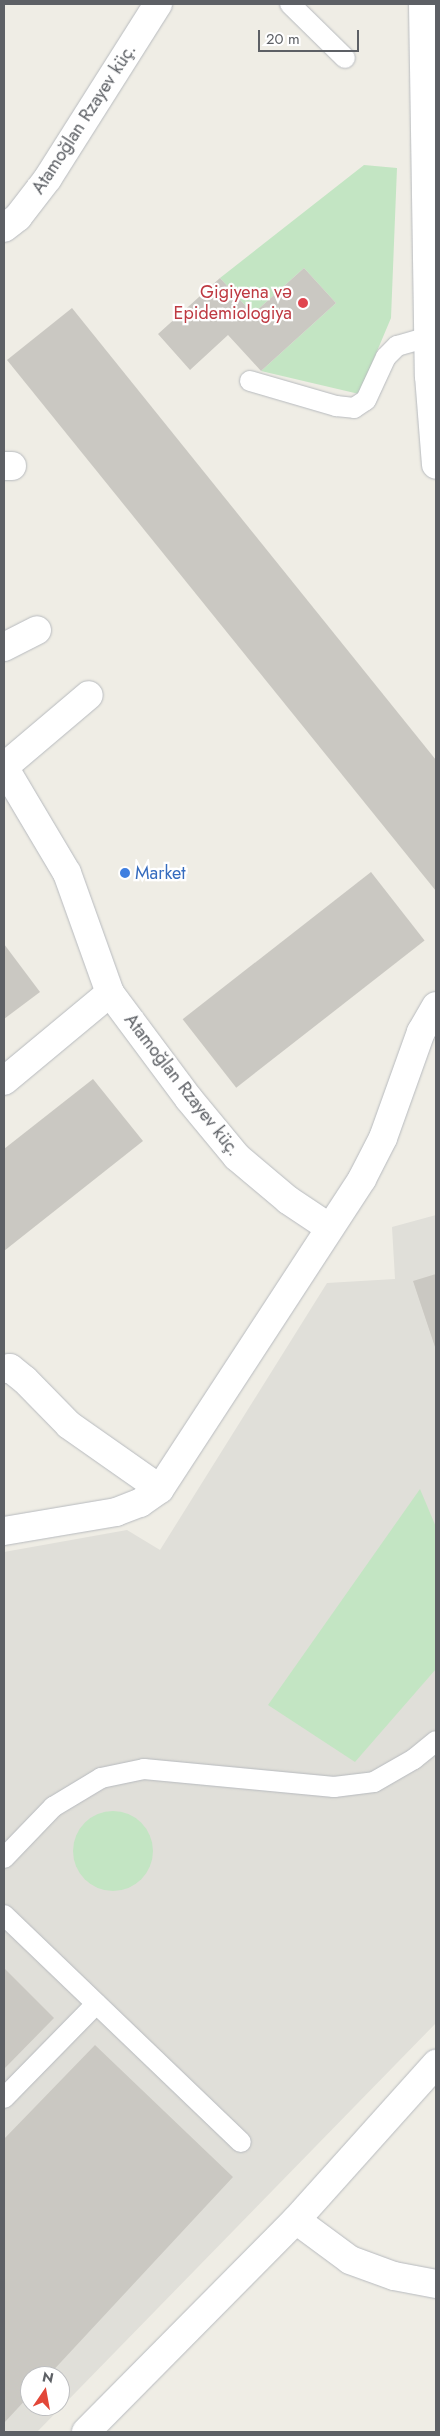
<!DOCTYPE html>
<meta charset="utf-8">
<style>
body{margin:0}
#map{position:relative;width:440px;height:2436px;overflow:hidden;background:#efede5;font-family:Jost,sans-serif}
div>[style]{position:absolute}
.industrial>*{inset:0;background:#e0dfd9}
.green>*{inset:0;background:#c3e5c3}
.round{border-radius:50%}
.building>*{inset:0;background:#cac8c2;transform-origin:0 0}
.roads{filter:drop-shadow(0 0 1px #b7babe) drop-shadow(0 0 1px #b7babe)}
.service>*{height:20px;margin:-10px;padding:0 10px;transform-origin:10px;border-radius:10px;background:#fff}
.minor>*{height:28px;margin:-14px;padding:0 14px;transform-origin:14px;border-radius:14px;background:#fff}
.tertiary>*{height:28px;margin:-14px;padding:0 14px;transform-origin:14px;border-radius:14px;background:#fff}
.secondary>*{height:28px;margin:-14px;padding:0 14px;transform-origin:14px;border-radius:14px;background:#fff}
.dots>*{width:14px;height:14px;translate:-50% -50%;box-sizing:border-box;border:2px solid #fff;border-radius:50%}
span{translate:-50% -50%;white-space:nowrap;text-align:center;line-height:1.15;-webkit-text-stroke:4.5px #fff;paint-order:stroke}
.street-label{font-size:18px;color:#5d6065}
.health-label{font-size:18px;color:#be3a42}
.right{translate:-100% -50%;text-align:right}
.shop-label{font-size:18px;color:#366cbe}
.left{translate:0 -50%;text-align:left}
.frame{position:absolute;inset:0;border:5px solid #5d6065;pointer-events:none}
.north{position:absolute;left:20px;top:2366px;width:50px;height:50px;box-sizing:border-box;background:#fff;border:1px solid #bebfc1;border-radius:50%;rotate:12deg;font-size:14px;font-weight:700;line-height:20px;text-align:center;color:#5d6065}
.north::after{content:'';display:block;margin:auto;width:18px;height:22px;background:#e24738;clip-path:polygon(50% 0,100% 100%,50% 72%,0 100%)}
.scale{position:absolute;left:258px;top:30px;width:101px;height:22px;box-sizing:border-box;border:2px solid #5d6065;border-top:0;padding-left:6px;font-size:15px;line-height:18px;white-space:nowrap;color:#5d6065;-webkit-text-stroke:4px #fff;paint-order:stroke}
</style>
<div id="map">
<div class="industrial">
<div style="clip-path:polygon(evenodd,436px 1215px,436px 2023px,37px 2432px,4px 2432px,4px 1552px,127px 1530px,160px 1550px,327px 1283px,395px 1279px,392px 1227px,436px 1215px,30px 2376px,60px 2376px,60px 2406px,30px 2406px,30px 2376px)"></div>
</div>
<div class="green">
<div style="clip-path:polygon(364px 165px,397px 168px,391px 318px,359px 394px,261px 371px,336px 303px,304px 268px,253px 314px,220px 278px)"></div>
<div style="clip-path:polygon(420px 1489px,436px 1527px,436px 1669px,355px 1762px,268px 1705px)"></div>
<div class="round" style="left:73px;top:1811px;width:80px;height:80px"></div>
</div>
<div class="building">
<div style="clip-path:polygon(304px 268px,336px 303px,261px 371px,228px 335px,190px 370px,158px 334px,220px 278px,253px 314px)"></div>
<div style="clip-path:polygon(72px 308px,436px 760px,436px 891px,7px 360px)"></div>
<div style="left:371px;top:872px;width:87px;height:239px;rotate:52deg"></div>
<div style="clip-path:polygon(4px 944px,40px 992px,4px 1019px)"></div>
<div style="clip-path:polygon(93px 1079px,143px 1141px,4px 1251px,4px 1149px)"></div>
<div style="clip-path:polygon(436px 1274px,436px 1350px,413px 1281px)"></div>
<div style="clip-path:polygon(4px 1968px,54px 2018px,4px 2069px)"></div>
<div style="clip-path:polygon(95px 2045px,233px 2177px,48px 2376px,30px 2376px,30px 2395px,4px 2423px,4px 2139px)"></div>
</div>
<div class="roads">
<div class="service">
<div style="left:290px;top:4px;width:77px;rotate:44.5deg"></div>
<div style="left:250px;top:381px;width:90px;rotate:16.2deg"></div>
<div style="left:336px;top:406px;width:18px;rotate:6deg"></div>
<div style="left:354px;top:408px;width:14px;rotate:-34deg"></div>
<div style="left:366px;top:400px;width:47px;rotate:-65.1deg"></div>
<div style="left:386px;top:357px;width:16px;rotate:-45deg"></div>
<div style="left:397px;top:346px;width:33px;rotate:-16deg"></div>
<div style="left:4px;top:1858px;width:71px;rotate:-46.1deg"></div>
<div style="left:53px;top:1807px;width:56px;rotate:-31.1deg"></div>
<div style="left:101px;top:1778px;width:44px;rotate:-11.8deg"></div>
<div style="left:144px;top:1769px;width:191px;rotate:5.4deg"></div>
<div style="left:334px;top:1787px;width:40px;rotate:-7.1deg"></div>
<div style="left:374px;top:1782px;width:46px;rotate:-29.9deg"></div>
<div style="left:414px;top:1759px;width:28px;rotate:-39deg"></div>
<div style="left:4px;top:1915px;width:328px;rotate:43.8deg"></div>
<div style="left:4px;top:2098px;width:132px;rotate:-45.6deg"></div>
</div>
<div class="minor">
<div style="left:4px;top:466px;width:8px"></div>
<div style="left:4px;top:647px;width:37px;rotate:-27deg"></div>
<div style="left:4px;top:767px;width:123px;rotate:59.3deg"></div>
<div style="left:67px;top:873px;width:127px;rotate:70.3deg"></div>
<div style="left:110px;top:993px;width:132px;rotate:53.3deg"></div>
<div style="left:189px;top:1099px;width:75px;rotate:50.4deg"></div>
<div style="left:237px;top:1157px;width:67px;rotate:40.1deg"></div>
<div style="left:288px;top:1200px;width:50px;rotate:33.7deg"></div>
<div style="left:4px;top:767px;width:111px;rotate:-40.3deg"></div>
<div style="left:4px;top:1081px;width:138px;rotate:-39.7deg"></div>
<div style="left:4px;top:1369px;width:6px;rotate:-9deg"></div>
<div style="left:10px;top:1368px;width:19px;rotate:39deg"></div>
<div style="left:25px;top:1380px;width:63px;rotate:45.6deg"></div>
<div style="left:69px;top:1425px;width:111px;rotate:35.1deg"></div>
<div style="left:4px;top:1531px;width:114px;rotate:-9.6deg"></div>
<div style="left:116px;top:1512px;width:26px;rotate:-21deg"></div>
<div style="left:140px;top:1503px;width:24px;rotate:-35deg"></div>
<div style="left:160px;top:1489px;width:370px;rotate:-56.9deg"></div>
<div style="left:362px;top:1179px;width:46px;rotate:-62.9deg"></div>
<div style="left:383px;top:1138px;width:113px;rotate:-70.3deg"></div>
<div style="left:421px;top:1032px;width:30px;rotate:-60deg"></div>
<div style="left:296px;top:2220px;width:67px;rotate:36.5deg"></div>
<div style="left:350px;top:2260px;width:47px;rotate:20deg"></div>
<div style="left:394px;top:2276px;width:43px;rotate:10.8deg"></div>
<div style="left:86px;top:2432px;width:298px;rotate:-45.3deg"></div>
<div style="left:296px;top:2220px;width:210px;rotate:-48.1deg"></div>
</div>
<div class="tertiary">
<div style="left:423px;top:4px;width:372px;rotate:89.1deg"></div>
<div style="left:429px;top:376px;width:89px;rotate:85.5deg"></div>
</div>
<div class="secondary">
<div style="left:4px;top:228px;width:18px;rotate:-38deg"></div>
<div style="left:18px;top:217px;width:49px;rotate:-52.4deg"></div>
<div style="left:48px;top:178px;width:206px;rotate:-57.7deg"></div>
</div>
</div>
<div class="dots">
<div style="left:303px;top:303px;background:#e0444e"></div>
<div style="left:125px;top:873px;background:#3f7fe0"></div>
</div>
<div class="street-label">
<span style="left:84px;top:119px;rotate:-57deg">Atamoğlan Rzayev küç.</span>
<span style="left:182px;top:1085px;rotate:52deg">Atamoğlan Rzayev küç.</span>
</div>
<div class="health-label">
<span class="right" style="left:292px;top:303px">Gigiyena və<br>Epidemiologiya</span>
</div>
<div class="shop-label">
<span class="left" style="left:135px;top:873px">Market</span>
</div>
<div class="frame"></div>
<div class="north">N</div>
<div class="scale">20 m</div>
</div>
